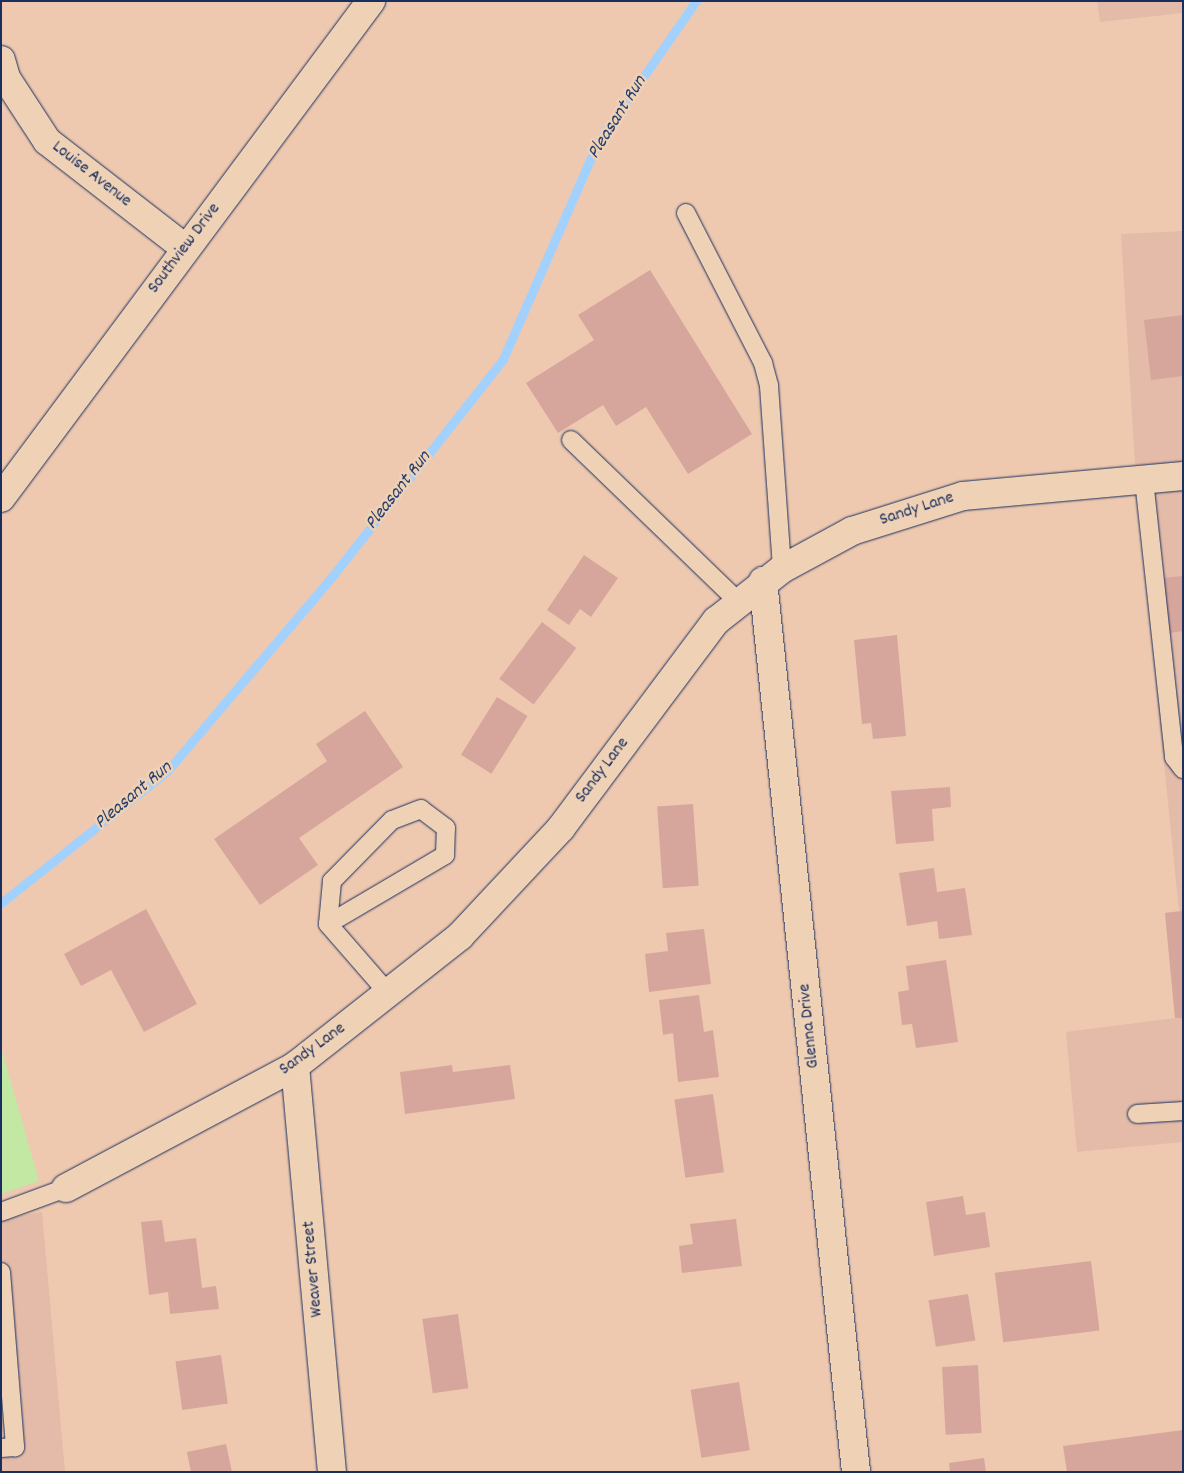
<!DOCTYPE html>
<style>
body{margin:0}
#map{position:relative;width:1184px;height:1473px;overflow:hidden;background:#eec9b0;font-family:Dekko,sans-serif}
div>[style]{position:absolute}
.built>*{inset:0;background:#e3bba8}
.green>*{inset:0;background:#c3e8a3}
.stream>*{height:9px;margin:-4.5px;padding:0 4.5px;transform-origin:4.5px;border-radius:4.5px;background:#a2d1fe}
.building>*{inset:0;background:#d6a69c;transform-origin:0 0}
.roads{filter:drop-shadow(0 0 1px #1b2f5e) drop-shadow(0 0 1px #1b2f5e)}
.lane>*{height:18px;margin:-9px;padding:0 9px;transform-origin:9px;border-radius:9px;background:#efd2b6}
.street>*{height:28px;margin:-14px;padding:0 14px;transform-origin:14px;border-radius:14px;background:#efd2b6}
span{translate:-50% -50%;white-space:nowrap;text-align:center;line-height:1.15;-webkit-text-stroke:5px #efd2b6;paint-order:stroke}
.street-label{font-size:18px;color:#1b2f5e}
.water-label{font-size:19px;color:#283f6e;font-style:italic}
.frame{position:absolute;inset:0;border:2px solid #1b2f5e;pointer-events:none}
</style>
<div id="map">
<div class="built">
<div style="clip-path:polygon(1097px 1px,1183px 1px,1183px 13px,1100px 22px)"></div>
<div style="clip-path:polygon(1183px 231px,1183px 1142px,1077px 1152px,1066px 1032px,1175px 1018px,1165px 913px,1179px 911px,1137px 497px,1121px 234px)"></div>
<div style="clip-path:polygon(42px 1212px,65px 1472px,1px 1472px,1px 1219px)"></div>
</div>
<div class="green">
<div style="clip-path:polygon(1px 1047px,39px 1181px,1px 1194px)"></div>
</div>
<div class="stream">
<div style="left:1px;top:903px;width:213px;rotate:-38.5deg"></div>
<div style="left:168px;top:770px;width:257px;rotate:-49.7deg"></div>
<div style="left:334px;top:574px;width:273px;rotate:-51.8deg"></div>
<div style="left:503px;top:359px;width:237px;rotate:-66.4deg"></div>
<div style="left:598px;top:142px;width:172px;rotate:-55.2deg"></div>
</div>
<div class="building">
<div style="clip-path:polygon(650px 270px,752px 434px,688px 474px,646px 407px,616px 426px,603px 405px,558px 433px,526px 383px,594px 340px,578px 315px)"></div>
<div style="clip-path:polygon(1183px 315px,1183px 376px,1151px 380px,1144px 320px)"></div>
<div style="clip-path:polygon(584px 555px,618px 578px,591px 617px,580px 609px,569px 625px,547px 610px)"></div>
<div style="clip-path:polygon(1183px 576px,1183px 631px,1169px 633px,1162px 578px)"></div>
<div style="left:542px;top:622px;width:43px;height:71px;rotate:37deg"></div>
<div style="clip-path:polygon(897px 635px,906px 736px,873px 739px,871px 723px,862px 724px,854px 640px)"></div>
<div style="left:497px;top:697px;width:36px;height:68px;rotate:32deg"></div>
<div style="clip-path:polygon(365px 711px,403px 767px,299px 838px,318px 865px,260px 905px,214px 839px,327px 761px,316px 744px)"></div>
<div style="clip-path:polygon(950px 787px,951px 807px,932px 809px,934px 841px,896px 844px,891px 791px)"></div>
<div style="left:693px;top:804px;width:82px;height:36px;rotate:86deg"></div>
<div style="clip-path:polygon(934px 868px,937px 892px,965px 888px,972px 935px,939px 939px,937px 921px,907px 926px,899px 873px)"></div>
<div style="clip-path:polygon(146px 909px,197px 1004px,144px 1032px,111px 970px,81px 986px,64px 954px)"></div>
<div style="clip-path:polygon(1183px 911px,1183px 1018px,1175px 1018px,1165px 913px)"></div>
<div style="clip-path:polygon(704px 929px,711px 984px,649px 992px,645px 954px,668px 951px,666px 933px)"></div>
<div style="clip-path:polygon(946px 960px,958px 1042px,916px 1048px,912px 1024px,902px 1025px,898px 992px,909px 990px,906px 966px)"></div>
<div style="clip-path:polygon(699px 995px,704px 1032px,713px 1030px,719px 1077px,678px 1082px,673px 1033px,663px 1035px,659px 1000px)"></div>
<div style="clip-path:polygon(452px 1065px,453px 1072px,510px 1065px,515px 1099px,405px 1114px,400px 1072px)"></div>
<div style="left:713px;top:1094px;width:79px;height:39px;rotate:82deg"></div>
<div style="clip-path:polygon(963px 1196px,966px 1215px,985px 1212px,990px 1247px,934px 1256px,926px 1202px)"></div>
<div style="clip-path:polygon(736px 1219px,742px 1266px,682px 1273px,679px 1246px,693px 1244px,690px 1224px)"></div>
<div style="clip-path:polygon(162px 1220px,165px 1242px,196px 1238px,202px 1288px,216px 1286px,219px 1309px,170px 1314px,168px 1292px,149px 1295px,141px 1222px)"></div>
<div style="left:1091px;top:1261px;width:70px;height:97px;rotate:83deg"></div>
<div style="left:968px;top:1294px;width:47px;height:40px;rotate:81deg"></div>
<div style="left:458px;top:1314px;width:75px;height:36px;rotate:82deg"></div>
<div style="left:221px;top:1355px;width:49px;height:46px;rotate:82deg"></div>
<div style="left:978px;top:1365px;width:68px;height:36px;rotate:87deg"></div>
<div style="left:739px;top:1382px;width:69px;height:49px;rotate:81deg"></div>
<div style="clip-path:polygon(1183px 1430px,1183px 1472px,1067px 1472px,1063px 1446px)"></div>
<div style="clip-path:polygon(226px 1444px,232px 1472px,191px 1472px,187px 1452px)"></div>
<div style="clip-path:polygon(984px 1458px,986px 1472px,950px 1472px,949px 1463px)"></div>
</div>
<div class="roads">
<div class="lane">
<div style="left:686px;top:213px;width:169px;rotate:62.8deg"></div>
<div style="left:763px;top:363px;width:24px;rotate:75deg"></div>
<div style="left:769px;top:386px;width:183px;rotate:85.9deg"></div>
<div style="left:571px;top:440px;width:232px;rotate:44deg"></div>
<div style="left:1144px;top:480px;width:279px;rotate:83.8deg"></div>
<div style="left:1174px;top:757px;width:15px;rotate:53deg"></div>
<div style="left:328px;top:924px;width:136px;rotate:-30.5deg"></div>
<div style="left:445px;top:855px;width:27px;rotate:-88deg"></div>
<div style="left:446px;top:828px;width:31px;rotate:-143deg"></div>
<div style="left:421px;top:809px;width:31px;rotate:159deg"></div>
<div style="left:392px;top:820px;width:86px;rotate:134.5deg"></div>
<div style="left:332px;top:881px;width:43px;rotate:95.3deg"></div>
<div style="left:328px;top:924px;width:91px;rotate:49deg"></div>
<div style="left:1137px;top:1114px;width:46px;rotate:-3.7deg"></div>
<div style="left:1px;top:1212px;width:69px;rotate:-20.3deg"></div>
<div style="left:1px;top:1272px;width:176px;rotate:85.4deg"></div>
<div style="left:15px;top:1447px;width:14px;rotate:176deg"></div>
</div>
<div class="street">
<div style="left:1px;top:60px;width:19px;rotate:74deg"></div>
<div style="left:6px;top:78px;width:75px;rotate:56.9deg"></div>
<div style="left:47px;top:141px;width:175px;rotate:37.8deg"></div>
<div style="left:1px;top:498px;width:620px;rotate:-53.33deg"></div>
<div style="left:763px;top:581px;width:896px;rotate:84.04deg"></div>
<div style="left:295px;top:1066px;width:408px;rotate:84.8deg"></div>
<div style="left:66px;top:1188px;width:259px;rotate:-28deg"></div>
<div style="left:295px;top:1066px;width:210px;rotate:-38.2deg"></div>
<div style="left:460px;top:936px;width:148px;rotate:-46.9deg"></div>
<div style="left:561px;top:828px;width:259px;rotate:-53.2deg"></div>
<div style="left:716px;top:621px;width:84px;rotate:-38.2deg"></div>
<div style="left:782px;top:569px;width:80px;rotate:-28.5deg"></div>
<div style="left:852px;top:531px;width:116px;rotate:-17.5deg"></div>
<div style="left:963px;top:496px;width:221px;rotate:-5.2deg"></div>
</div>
</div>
<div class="street-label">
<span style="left:91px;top:175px;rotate:38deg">Louise Avenue</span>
<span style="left:185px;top:249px;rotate:-53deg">Southview Drive</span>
<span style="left:917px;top:510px;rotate:-18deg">Sandy Lane</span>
<span style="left:603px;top:771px;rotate:-53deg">Sandy Lane</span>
<span style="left:810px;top:1026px;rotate:-96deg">Glenna Drive</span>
<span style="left:313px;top:1050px;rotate:-36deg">Sandy Lane</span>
<span style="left:314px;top:1269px;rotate:-95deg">Weaver Street</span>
</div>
<div class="water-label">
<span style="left:618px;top:118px;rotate:-58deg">Pleasant Run</span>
<span style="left:399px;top:491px;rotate:-52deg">Pleasant Run</span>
<span style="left:134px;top:796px;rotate:-40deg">Pleasant Run</span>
</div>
<div class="frame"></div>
</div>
